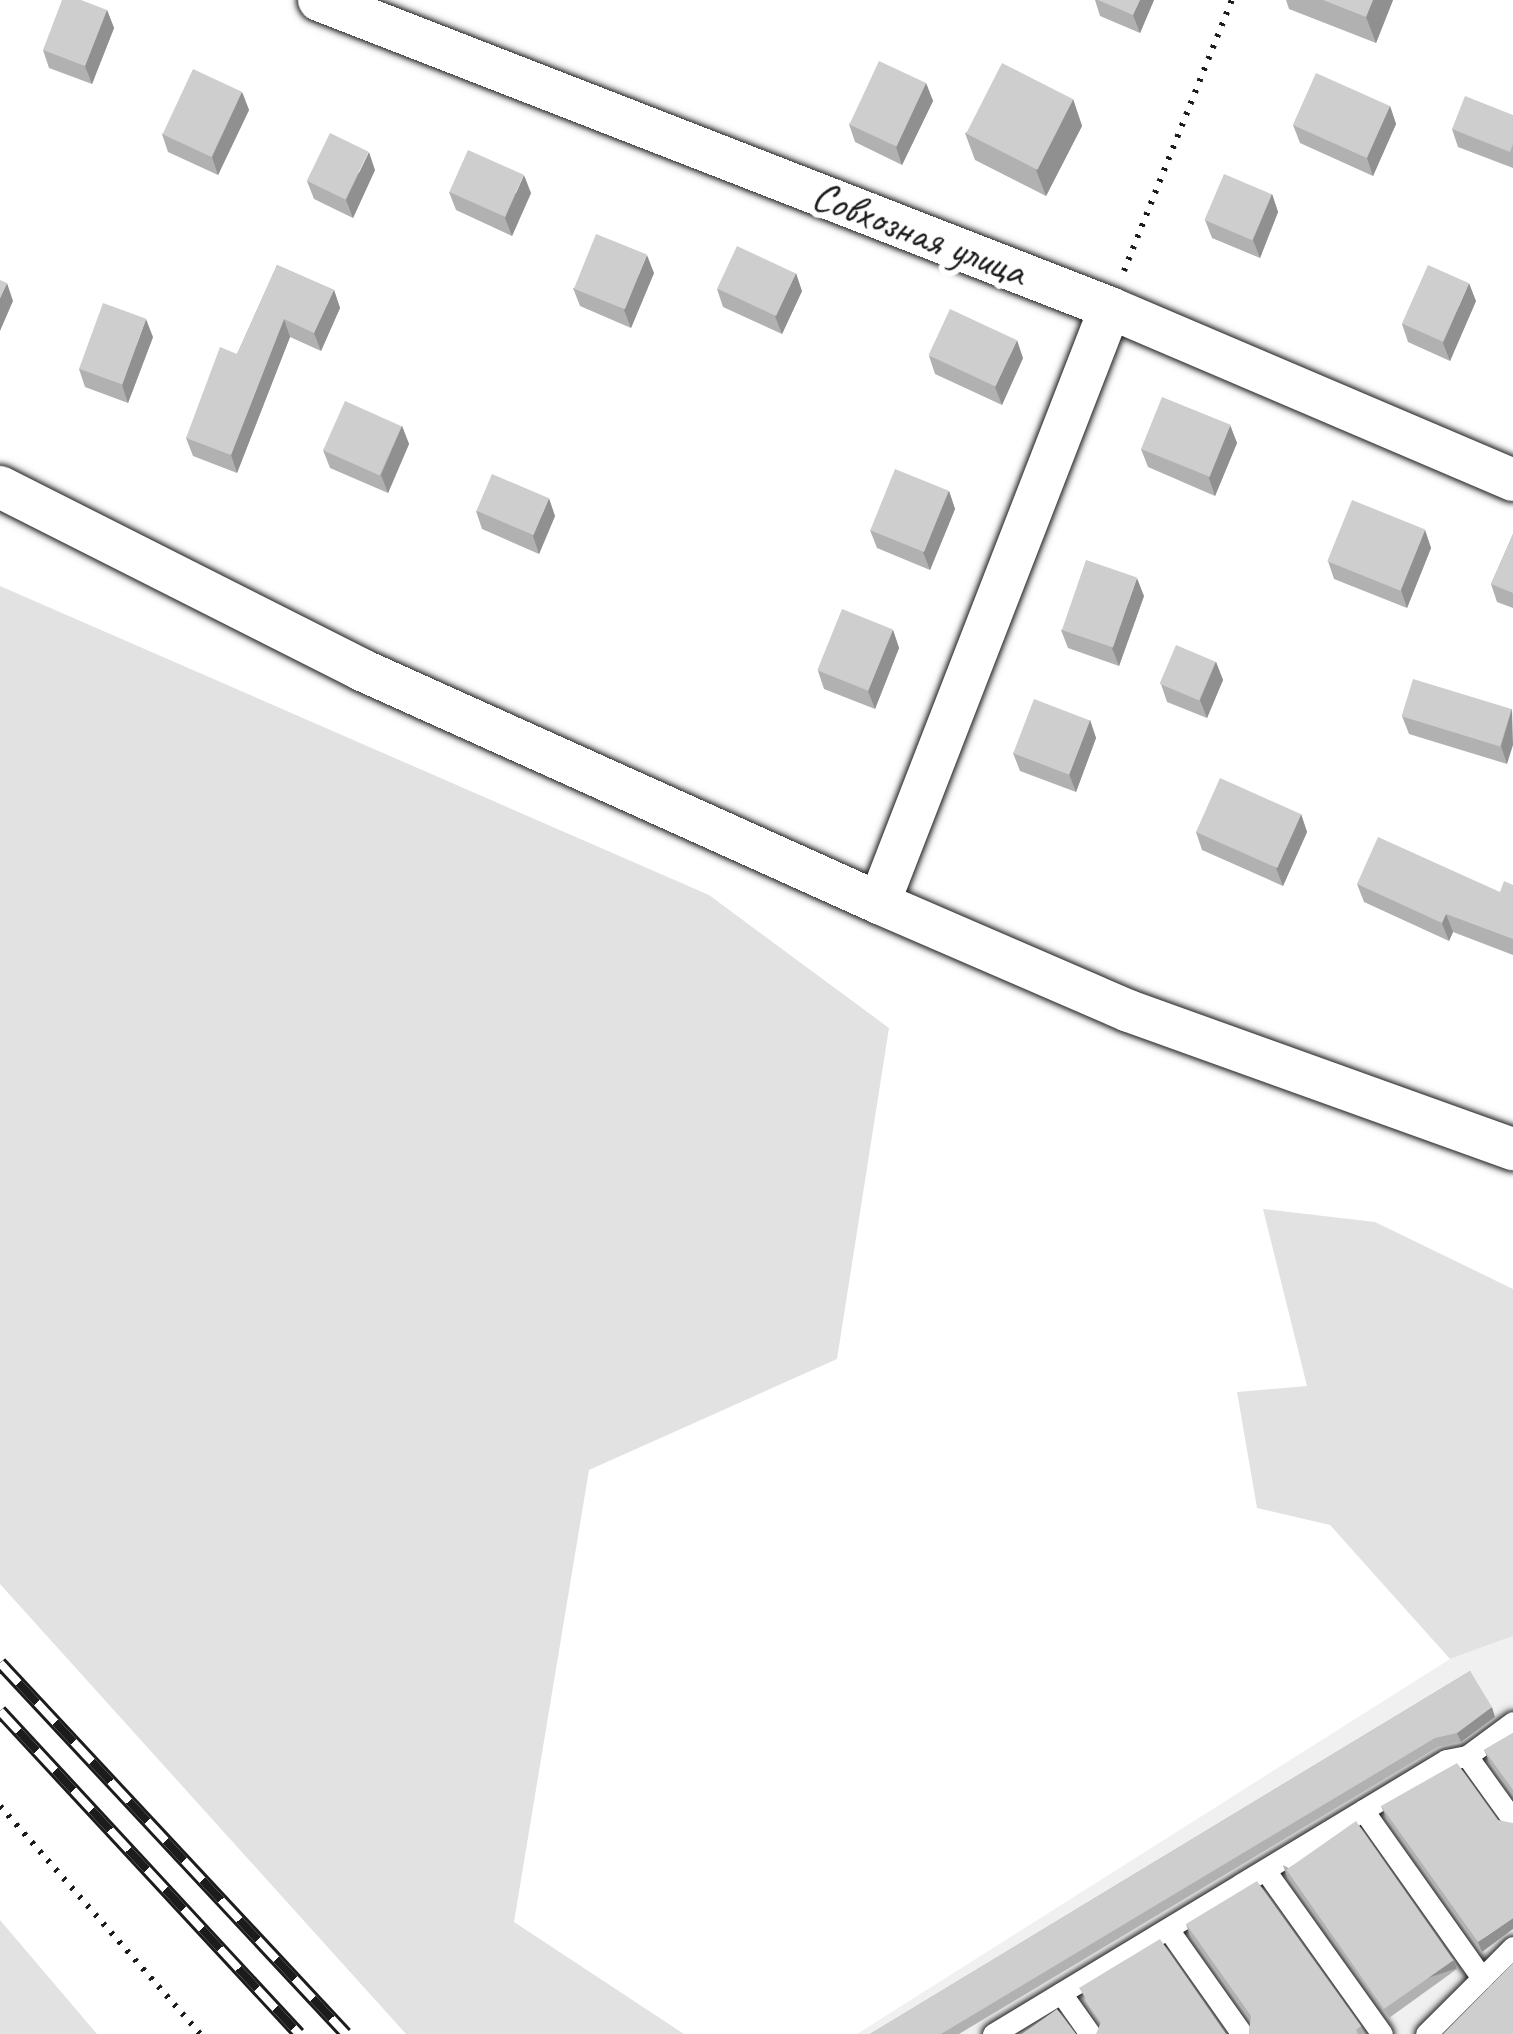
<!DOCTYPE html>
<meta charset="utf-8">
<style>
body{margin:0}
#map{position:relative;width:1513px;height:2034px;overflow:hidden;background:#fff;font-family:Caveat,sans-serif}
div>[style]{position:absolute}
.built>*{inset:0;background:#f0f0f0}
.green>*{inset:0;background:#e2e2e2}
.path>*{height:6px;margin-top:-3px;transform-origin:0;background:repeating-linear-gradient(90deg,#1c1c1c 0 3px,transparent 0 12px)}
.roads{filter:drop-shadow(0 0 3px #1c1c1c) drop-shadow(0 0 3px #1c1c1c)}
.service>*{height:21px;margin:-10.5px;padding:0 10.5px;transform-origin:10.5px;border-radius:10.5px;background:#fff}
.minor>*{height:42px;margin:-21px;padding:0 21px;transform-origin:21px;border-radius:21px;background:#fff}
.rail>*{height:14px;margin-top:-7px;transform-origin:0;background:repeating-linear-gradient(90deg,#fff 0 27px,#1c1c1c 0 54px);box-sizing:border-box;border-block:3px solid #1c1c1c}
.wall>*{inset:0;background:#b1b1b1}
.shaded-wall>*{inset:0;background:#909090;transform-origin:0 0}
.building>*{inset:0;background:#cecece;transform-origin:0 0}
span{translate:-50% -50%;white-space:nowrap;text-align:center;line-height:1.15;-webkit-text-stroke:12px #fff;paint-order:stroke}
.street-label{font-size:42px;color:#1c1c1c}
</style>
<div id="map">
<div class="built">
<div style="clip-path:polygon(1513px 1636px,1513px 2034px,857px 2034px,1450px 1659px)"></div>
</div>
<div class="green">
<div style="clip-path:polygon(0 586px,709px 895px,889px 1028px,837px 1359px,589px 1470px,514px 1922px,684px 2034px,406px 2034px,0 1584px)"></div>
<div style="clip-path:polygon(1263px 1209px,1375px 1222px,1513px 1289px,1513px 1636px,1450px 1659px,1330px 1525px,1257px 1508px,1237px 1392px,1307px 1386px)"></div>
<div style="clip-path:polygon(0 1920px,97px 2034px,0 2034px)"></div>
</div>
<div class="path">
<div style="left:1124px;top:271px;width:292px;rotate:-68.3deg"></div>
<div style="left:0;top:1806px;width:303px;rotate:48.7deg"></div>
</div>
<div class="roads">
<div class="service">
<div style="left:1467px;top:1756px;width:79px;rotate:54.3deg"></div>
<div style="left:1363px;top:1810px;width:206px;rotate:54.7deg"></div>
<div style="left:1265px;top:1870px;width:201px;rotate:54.5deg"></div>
<div style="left:1168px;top:1929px;width:128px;rotate:54.8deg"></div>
<div style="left:1061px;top:1993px;width:50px;rotate:54.7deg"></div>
<div style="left:993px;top:2034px;width:529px;rotate:-31.17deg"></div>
<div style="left:1446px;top:1760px;width:21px;rotate:-11deg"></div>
<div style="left:1467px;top:1756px;width:57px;rotate:-36.5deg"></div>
<div style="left:1426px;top:2034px;width:123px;rotate:-45deg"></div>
</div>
<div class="minor">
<div style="left:319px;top:0;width:849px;rotate:21.27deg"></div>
<div style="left:1110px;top:308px;width:438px;rotate:23.1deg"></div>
<div style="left:0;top:487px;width:406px;rotate:26.8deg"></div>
<div style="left:362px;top:670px;width:567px;rotate:24.26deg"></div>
<div style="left:879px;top:903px;width:272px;rotate:23.4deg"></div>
<div style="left:1129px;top:1011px;width:408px;rotate:19.8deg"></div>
<div style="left:879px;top:903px;width:638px;rotate:-68.78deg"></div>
</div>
</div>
<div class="rail">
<div style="left:0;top:1663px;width:507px;rotate:47deg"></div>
<div style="left:0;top:1711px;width:440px;rotate:47.2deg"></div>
</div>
<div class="wall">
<div style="clip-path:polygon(1095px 0,1154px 0,1140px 33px,1100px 16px)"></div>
<div style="clip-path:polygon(1286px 0,1393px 0,1376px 43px,1289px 9px)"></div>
<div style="clip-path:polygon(107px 10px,114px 28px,92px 84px,49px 68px,43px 50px)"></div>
<div style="clip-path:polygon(926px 83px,933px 101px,902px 165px,855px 142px,849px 124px)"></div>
<div style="clip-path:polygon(242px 92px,249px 110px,218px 175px,168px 152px,162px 134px)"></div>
<div style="clip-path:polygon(1073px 99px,1082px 126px,1046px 196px,975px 160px,965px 133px)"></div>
<div style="clip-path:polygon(1390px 106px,1396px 124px,1373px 176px,1300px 143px,1293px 125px)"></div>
<div style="clip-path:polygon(1513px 115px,1513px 168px,1458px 147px,1452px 129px)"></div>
<div style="clip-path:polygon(375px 170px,353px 218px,314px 199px,307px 181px)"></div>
<div style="clip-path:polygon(449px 192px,531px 193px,512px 236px,456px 210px)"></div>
<div style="clip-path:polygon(1272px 194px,1278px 212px,1260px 258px,1212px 238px,1205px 220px)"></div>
<div style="clip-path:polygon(277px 265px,334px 290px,340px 308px,321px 351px,290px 337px,237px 473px,193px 456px,186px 438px,237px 354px)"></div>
<div style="clip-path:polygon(654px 273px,631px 328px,580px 306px,573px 288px)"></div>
<div style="clip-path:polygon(717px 289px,802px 291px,782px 334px,723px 307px)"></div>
<div style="clip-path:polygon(1476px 301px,1450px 361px,1408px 342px,1402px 324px)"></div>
<div style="clip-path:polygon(153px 337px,128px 403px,85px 387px,79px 369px)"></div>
<div style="clip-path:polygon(929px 356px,1023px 358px,1002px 405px,935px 374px)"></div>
<div style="clip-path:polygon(1230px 425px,1237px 443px,1215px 496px,1148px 467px,1141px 449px)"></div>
<div style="clip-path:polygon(402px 426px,409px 444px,388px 493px,330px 468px,323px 450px)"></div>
<div style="clip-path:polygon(949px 491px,955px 509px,930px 570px,877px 548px,870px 530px)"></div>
<div style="clip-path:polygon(476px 511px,555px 516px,539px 554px,482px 529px)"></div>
<div style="clip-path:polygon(1425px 530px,1431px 548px,1407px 608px,1334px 579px,1328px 561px)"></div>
<div style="clip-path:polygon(1513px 534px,1513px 608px,1497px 602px,1491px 584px)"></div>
<div style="clip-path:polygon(1144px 596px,1119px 666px,1068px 648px,1061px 630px)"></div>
<div style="clip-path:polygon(893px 630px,899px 648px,875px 709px,824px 689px,818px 671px)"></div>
<div style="clip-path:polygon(1216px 662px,1223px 680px,1207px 718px,1167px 702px,1161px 684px)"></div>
<div style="clip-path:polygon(1512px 709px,1507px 764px,1409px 734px,1402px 716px)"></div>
<div style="clip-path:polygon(1090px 720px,1096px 738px,1076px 792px,1020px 771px,1013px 753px)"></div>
<div style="clip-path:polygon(1301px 814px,1307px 832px,1283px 886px,1202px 850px,1196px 832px)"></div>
<div style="clip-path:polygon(1357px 884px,1500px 892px,1513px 885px,1513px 955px,1453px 932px,1449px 941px,1364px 902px)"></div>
<div style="clip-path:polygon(1470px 1671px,1495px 1717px,1461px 1742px,1438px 1747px,959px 2034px,870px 2034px)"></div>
<div style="clip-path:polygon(1513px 1733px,1513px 1794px,1488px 1759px,1484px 1750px)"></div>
<div style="clip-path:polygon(1381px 1806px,1498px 1820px,1482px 1952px,1385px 1815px)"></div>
<div style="clip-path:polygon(1283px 1865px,1454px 1960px,1457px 1969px,1389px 2018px,1286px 1874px)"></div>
<div style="clip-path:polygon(1186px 1924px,1361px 2026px,1364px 2034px,1249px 2034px,1250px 2020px,1189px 1933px)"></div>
</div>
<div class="shaded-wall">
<div style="clip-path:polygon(1140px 0,1154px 0,1140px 33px,1133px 15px)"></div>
<div style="clip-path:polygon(1373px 0,1393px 0,1376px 43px,1366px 17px)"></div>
<div style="clip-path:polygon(107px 10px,114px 28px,92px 84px,85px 66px)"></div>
<div style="clip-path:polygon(926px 83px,933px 101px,902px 165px,896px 147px)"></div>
<div style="clip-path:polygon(242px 92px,249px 110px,218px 175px,212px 157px)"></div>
<div style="clip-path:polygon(1073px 99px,1082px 126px,1046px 196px,1036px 170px)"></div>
<div style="clip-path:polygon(1390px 106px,1396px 124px,1373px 176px,1367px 158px)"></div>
<div style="clip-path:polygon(369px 152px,375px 170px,353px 218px,346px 200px)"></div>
<div style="clip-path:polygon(524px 175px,531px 193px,512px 236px,505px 218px)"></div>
<div style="clip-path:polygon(1272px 194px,1278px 212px,1260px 258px,1253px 240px)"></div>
<div style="clip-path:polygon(647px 255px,654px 273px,631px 328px,624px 310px)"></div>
<div style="clip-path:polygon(796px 273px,802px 291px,782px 334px,775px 316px)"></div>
<div style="clip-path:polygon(7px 283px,13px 301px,0 331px,0 298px)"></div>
<div style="clip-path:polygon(1469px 283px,1476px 301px,1450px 361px,1443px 343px)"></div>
<div style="clip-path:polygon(334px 290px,340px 308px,321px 351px,314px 333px)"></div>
<div style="clip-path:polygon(146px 319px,153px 337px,128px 403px,122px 385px)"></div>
<div style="clip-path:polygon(284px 319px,290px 337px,237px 473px,231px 455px)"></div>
<div style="clip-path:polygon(1017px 340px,1023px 358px,1002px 405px,995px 387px)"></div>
<div style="clip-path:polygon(1230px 425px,1237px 443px,1215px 496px,1209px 478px)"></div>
<div style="clip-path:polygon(402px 426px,409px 444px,388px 493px,381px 475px)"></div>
<div style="clip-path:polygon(949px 491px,955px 509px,930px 570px,923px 552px)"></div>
<div style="clip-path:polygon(549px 498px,555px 516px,539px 554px,533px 536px)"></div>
<div style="clip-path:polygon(1425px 530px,1431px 548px,1407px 608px,1401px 590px)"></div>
<div style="clip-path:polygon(1137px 578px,1144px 596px,1119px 666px,1112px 648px)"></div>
<div style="clip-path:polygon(893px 630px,899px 648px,875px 709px,868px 691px)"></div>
<div style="clip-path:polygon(1216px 662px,1223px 680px,1207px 718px,1200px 700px)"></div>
<div style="clip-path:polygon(1512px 709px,1513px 745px,1507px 764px,1501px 746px)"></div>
<div style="clip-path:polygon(1090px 720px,1096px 738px,1076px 792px,1069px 774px)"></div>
<div style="clip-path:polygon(1301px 814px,1307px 832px,1283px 886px,1276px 868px)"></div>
<div style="clip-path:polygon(1446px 914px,1453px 932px,1449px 941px,1442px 923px)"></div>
<div style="clip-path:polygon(1492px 1707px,1495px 1717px,1461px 1742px,1457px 1733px)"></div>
<div style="clip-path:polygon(1513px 1918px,1513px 1929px,1482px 1952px,1478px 1942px)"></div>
<div style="left:1454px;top:1960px;width:9px;height:84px;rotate:72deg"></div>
</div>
<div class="building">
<div style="clip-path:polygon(62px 0,81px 0,107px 10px,85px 66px,43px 50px)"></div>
<div style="clip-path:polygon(1098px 0,1140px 0,1133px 15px)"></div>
<div style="clip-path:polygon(1323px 0,1373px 0,1366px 17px)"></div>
<div style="left:879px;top:61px;width:52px;height:70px;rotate:25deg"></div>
<div style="left:1002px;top:63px;width:80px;height:79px;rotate:27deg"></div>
<div style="left:193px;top:69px;width:54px;height:72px;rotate:25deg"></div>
<div style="left:1316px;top:73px;width:81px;height:57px;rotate:24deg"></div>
<div style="clip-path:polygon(1465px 96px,1513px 115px,1513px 144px,1510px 152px,1452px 129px)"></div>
<div style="left:330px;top:133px;width:43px;height:53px;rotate:26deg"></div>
<div style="left:468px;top:150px;width:61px;height:46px;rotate:24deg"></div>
<div style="left:1224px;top:174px;width:52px;height:50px;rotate:23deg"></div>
<div style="left:596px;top:234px;width:55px;height:59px;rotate:22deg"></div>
<div style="left:737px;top:246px;width:65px;height:47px;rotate:25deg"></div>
<div style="clip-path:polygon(277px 265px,334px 290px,314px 333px,284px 319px,231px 455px,186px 438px,220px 347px,237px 354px)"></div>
<div style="left:1428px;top:265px;width:45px;height:64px;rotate:24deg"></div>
<div style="clip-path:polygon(0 280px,7px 283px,0 298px)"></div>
<div style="left:103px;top:303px;width:46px;height:70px;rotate:20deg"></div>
<div style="left:950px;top:309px;width:74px;height:51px;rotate:25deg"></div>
<div style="left:1162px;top:397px;width:74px;height:56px;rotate:22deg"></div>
<div style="left:345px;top:401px;width:62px;height:54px;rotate:24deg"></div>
<div style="left:895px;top:469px;width:58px;height:66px;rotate:22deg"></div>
<div style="left:492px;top:474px;width:62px;height:40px;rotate:23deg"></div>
<div style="left:1352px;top:500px;width:79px;height:66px;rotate:22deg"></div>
<div style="clip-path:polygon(1513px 534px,1513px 593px,1491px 584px)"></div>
<div style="left:1086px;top:560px;width:54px;height:74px;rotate:19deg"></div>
<div style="left:842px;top:609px;width:55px;height:66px;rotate:22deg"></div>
<div style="left:1176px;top:645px;width:43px;height:42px;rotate:23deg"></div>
<div style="left:1413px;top:679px;width:103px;height:39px;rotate:17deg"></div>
<div style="left:1034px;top:699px;width:60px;height:58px;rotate:21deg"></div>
<div style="left:1220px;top:778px;width:89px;height:59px;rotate:24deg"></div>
<div style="clip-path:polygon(1378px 837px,1500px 892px,1504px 881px,1513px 885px,1513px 939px,1446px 914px,1442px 923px,1357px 884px)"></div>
<div style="clip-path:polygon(1470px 1671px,1492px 1707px,1457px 1733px,1435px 1738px,941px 2034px,870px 2034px)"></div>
<div style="clip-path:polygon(1513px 1733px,1513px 1790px,1484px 1750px)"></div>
<div style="clip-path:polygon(1457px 1763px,1498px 1820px,1513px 1823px,1513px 1918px,1478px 1942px,1381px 1806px)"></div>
<div style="left:1356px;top:1821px;width:170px;height:85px;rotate:55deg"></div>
<div style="clip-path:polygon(1257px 1881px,1361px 2026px,1356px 2030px,1358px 2034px,1249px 2034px,1251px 2016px,1186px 1924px)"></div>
<div style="clip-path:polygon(1160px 1939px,1226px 2034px,1227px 2034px,1096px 2034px,1101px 2022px,1079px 1988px)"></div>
<div style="clip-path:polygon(1513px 1963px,1513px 2034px,1443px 2034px)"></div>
<div style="clip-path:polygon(1057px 2009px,1076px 2034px,1022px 2034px)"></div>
</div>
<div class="street-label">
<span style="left:919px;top:234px;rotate:21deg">Совхозная улица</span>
</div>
</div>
